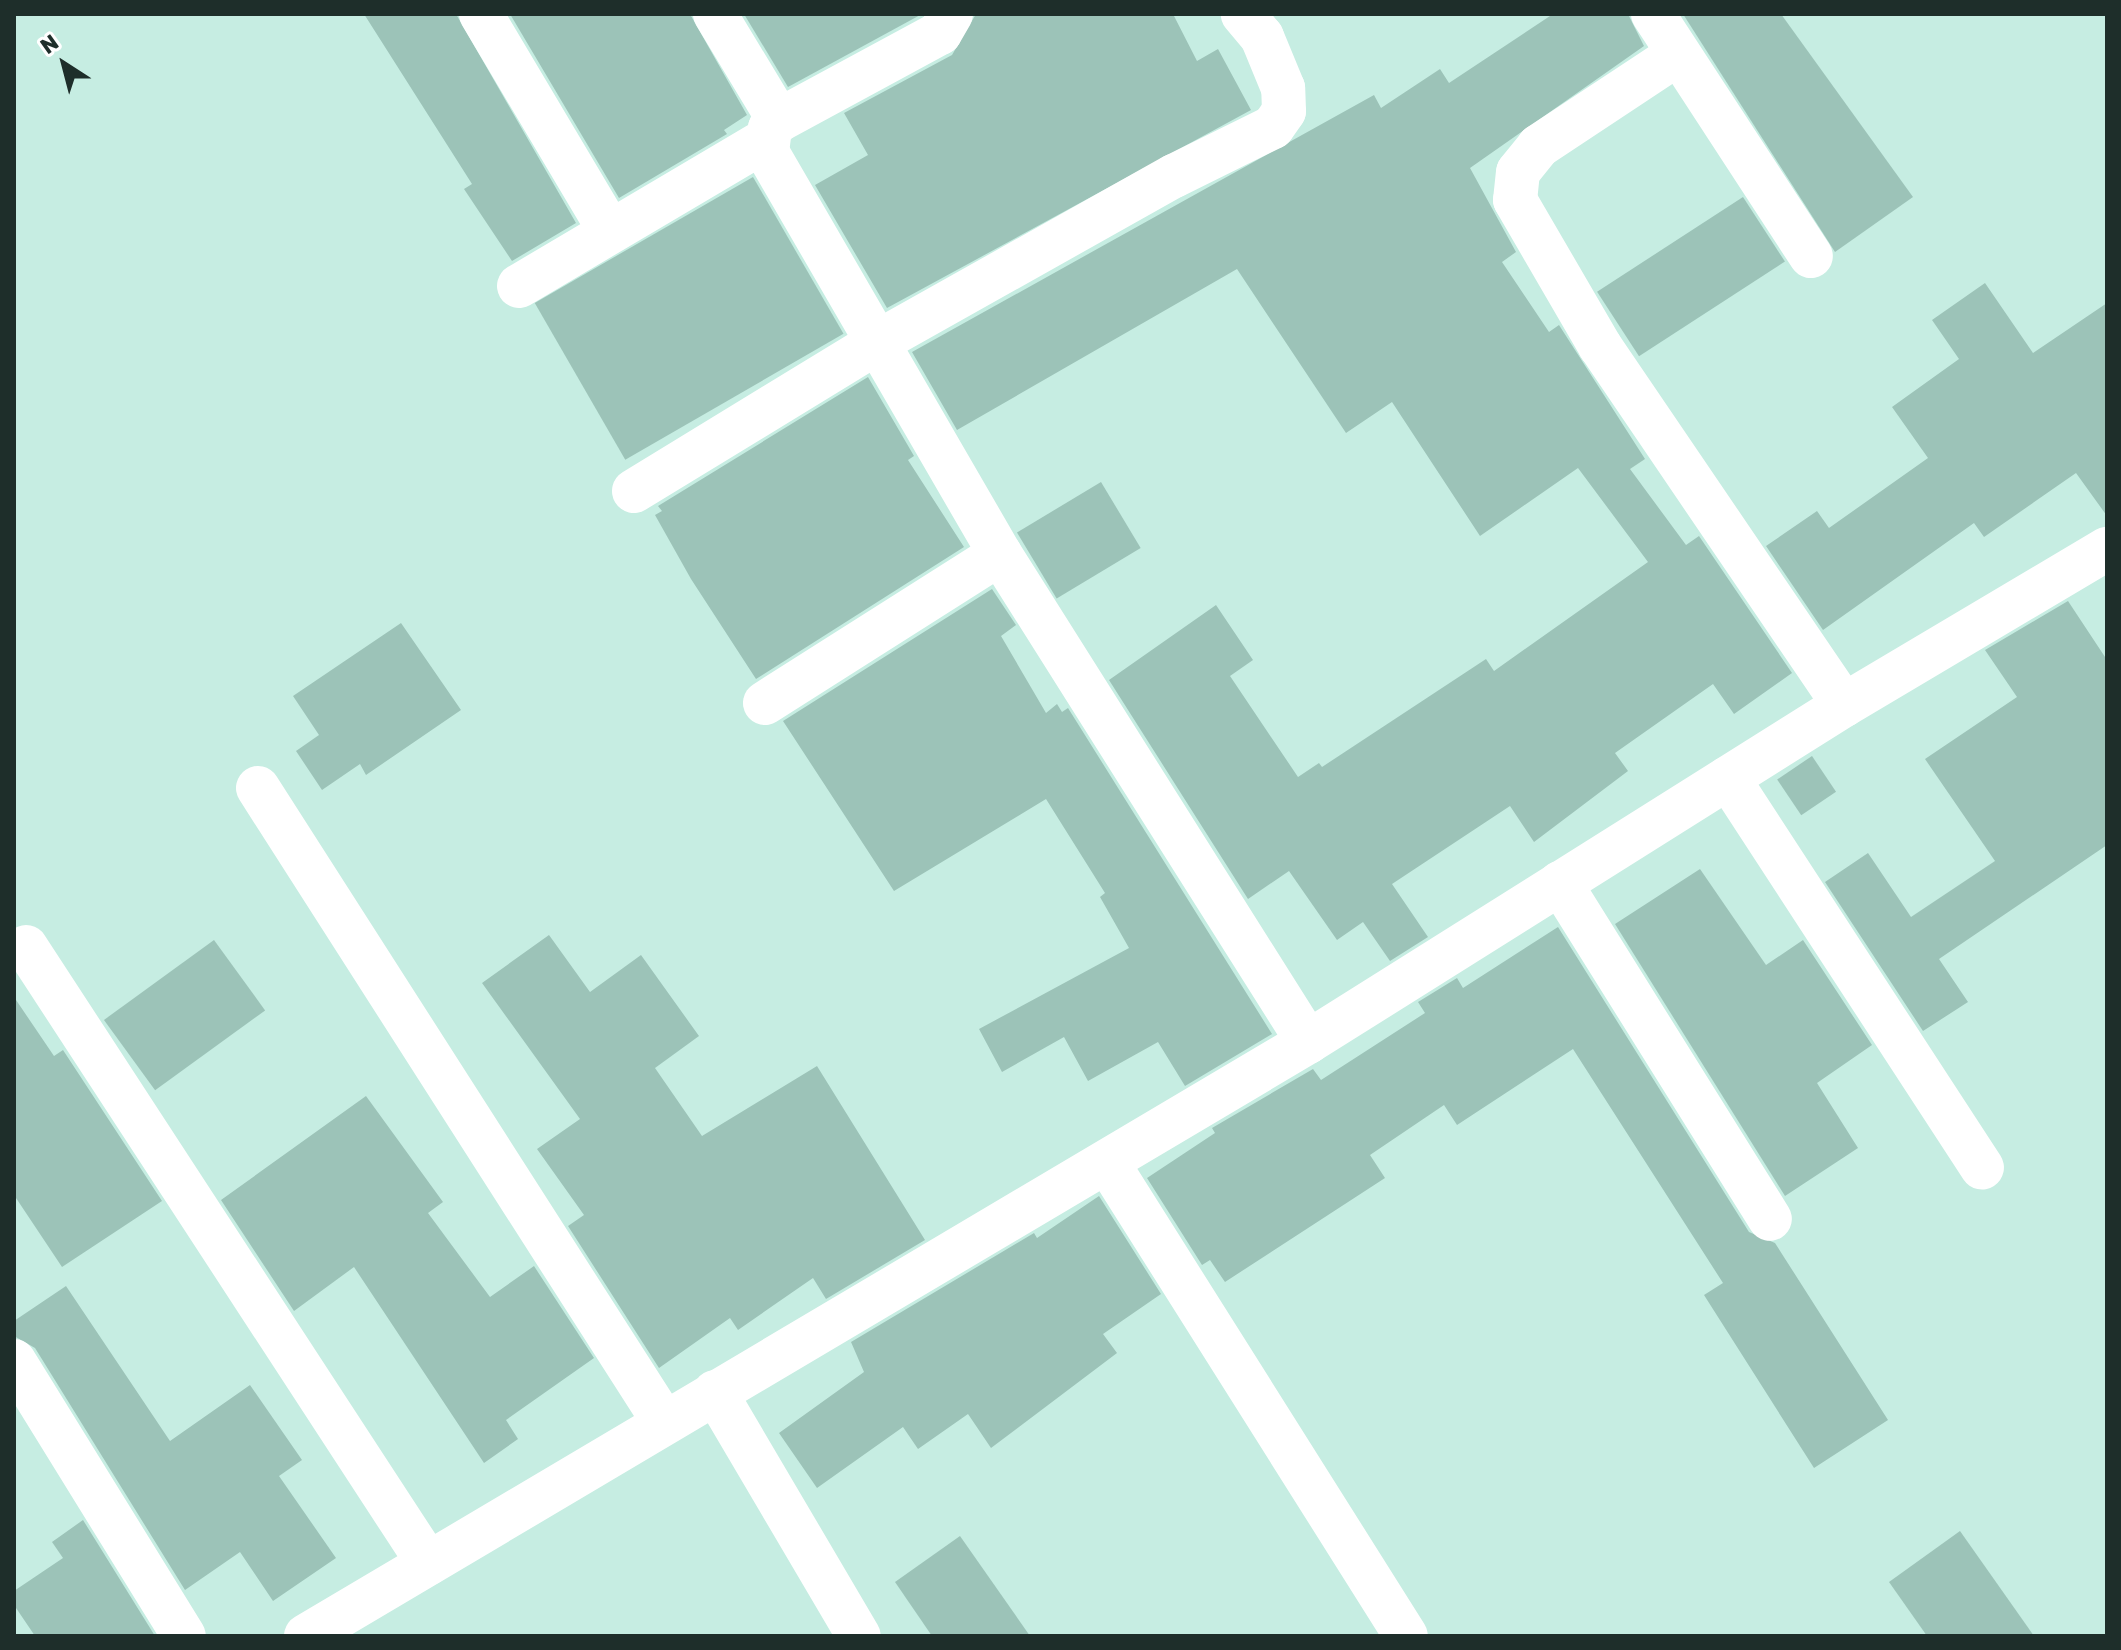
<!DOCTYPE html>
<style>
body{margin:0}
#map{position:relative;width:2121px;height:1650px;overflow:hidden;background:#c6ede2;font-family:Rubik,sans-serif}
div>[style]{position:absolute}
.building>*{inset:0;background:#9cc3b8;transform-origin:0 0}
.minor>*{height:44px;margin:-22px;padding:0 22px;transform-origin:22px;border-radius:22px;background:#fff}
span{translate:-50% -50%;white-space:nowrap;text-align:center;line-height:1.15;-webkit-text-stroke:8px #fff;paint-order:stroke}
.frame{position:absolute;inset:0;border:16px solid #1e2e2a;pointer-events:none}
.north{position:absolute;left:24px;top:24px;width:80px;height:80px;-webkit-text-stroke:6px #fff;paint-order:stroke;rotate:324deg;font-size:22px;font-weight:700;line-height:32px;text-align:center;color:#1e2e2a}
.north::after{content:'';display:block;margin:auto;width:28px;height:36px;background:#1e2e2a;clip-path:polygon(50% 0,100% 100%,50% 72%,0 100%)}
</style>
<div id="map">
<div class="building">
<div style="clip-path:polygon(364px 14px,456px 14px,576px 223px,512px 261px,464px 189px,472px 184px)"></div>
<div style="clip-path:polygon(510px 14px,690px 14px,747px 115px,724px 130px,727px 134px,619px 198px)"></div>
<div style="clip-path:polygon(744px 14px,922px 14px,788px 87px)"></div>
<div style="clip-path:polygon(976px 14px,1173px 14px,1197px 61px,1218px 49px,1251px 110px,887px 308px,815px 185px,868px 155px,844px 113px,952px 55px)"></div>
<div style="clip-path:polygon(1553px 14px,1628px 14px,1644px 46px,1470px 168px,1516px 252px,1502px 262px,1549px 332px,1559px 325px,1645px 459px,1630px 469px,1686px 545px,1699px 536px,1792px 673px,1734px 714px,1713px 684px,1615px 753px,1628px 771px,1534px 842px,1510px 806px,1392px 884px,1428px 937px,1390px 961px,1363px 922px,1337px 940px,1289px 871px,1248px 899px,1109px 680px,1216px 605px,1253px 660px,1230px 676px,1298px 777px,1319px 763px,1322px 767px,1486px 659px,1494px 671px,1648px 562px,1578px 468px,1480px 536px,1392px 402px,1346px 433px,1237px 269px,957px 430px,912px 352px,1374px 95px,1381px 108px,1440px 69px,1449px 83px)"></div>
<div style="clip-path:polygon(1683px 14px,1781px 14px,1913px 197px,1835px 252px)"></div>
<div style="left:753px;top:177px;width:181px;height:252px;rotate:60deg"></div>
<div style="left:1743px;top:197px;width:77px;height:174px;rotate:57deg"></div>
<div style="clip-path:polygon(1985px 283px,2033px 353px,2107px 303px,2107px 516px,2076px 473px,1984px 537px,1974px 523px,1823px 630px,1766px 546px,1817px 511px,1829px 528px,1928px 458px,1892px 407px,1959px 359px,1932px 320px)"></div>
<div style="clip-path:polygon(868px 377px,914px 456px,908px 460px,964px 547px,756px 679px,691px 579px,655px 515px,662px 511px,658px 506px)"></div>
<div style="left:1101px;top:482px;width:77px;height:98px;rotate:59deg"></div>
<div style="clip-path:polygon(992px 589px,1016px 625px,1001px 636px,1046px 713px,1057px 704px,1062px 712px,1068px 708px,1272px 1034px,1185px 1086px,1158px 1042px,1088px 1081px,1064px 1037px,1002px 1072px,979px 1029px,1129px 948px,1100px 897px,1105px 893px,1046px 799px,894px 891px,783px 721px)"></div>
<div style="clip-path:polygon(2068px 601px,2107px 660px,2107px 845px,1939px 959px,1968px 1002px,1923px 1031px,1825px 882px,1868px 853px,1911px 917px,1995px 861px,1925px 759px,2017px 697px,1985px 650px)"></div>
<div style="clip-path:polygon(401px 623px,461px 710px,366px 775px,360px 764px,322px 790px,296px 751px,319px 735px,293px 696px)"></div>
<div style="left:1812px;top:756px;width:43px;height:42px;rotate:56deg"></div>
<div style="clip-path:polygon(1700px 869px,1766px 965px,1803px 940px,1872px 1045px,1817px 1083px,1858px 1148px,1785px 1196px,1615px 924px)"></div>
<div style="clip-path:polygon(1558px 927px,1749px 1232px,1775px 1243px,1888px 1420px,1814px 1468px,1704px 1295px,1723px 1283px,1573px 1049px,1457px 1125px,1444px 1105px,1370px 1155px,1385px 1178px,1225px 1282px,1210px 1260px,1202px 1265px,1147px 1178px,1215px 1133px,1212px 1128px,1313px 1069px,1321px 1080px,1425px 1013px,1418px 1002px,1457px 978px,1463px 988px)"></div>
<div style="clip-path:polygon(549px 935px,590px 992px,641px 955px,699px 1036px,655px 1068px,702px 1136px,817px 1066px,925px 1240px,826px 1299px,813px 1278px,738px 1330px,730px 1318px,659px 1368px,568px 1226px,584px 1215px,537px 1149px,580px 1119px,482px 983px)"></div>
<div style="left:214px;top:940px;width:87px;height:136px;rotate:54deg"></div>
<div style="clip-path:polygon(14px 997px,54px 1056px,63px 1050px,162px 1201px,62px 1267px,14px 1195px)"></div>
<div style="clip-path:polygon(366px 1096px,443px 1202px,428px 1213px,490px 1297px,534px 1266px,594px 1358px,506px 1420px,518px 1439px,484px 1463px,354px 1267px,294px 1311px,221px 1200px)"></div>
<div style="clip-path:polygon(1099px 1196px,1161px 1294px,1103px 1334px,1117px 1353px,991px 1448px,968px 1414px,918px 1449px,903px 1427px,817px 1488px,779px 1433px,864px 1372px,851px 1342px,1034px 1233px,1037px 1238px)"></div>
<div style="clip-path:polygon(66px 1286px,170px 1441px,250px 1385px,302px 1460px,279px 1476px,336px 1558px,273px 1601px,240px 1552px,185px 1590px,35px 1348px,14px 1336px,14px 1321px)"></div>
<div style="clip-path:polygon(83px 1520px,155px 1636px,35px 1636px,14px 1605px,14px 1591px,63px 1558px,52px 1542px)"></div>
<div style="clip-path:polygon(1960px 1531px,2034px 1636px,1927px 1636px,1889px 1582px)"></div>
<div style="clip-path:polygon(960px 1536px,1030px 1636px,932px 1636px,895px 1582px)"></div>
</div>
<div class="minor">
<div style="left:481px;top:14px;width:251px;rotate:59.3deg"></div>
<div style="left:715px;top:14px;width:124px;rotate:58.9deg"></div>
<div style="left:951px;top:14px;width:22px;rotate:120deg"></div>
<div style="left:940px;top:33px;width:183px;rotate:151.6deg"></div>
<div style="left:779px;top:120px;width:12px;rotate:138deg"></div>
<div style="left:770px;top:128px;width:24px;rotate:97deg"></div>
<div style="left:767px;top:152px;width:465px;rotate:59.9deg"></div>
<div style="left:1000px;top:554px;width:577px;rotate:57.74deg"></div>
<div style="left:1653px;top:14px;width:289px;rotate:56.9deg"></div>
<div style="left:1678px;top:54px;width:167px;rotate:146.5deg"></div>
<div style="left:1539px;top:146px;width:33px;rotate:129deg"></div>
<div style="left:1518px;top:172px;width:28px;rotate:96deg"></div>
<div style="left:1515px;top:200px;width:169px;rotate:59.8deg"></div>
<div style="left:1600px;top:346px;width:434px;rotate:55.8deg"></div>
<div style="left:519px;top:286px;width:287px;rotate:-30.6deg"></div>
<div style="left:634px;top:491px;width:284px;rotate:-31.4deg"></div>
<div style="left:876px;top:343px;width:342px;rotate:-29.3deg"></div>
<div style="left:1174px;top:176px;width:110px;rotate:-26.3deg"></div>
<div style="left:1273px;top:127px;width:19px;rotate:-55deg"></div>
<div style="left:1284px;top:111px;width:23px;rotate:-92deg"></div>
<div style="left:1283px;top:88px;width:55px;rotate:-112.4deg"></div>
<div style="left:1262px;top:37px;width:30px;rotate:-130deg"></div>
<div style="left:765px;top:703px;width:278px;rotate:-32.4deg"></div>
<div style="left:1728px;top:778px;width:465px;rotate:56.9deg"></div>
<div style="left:258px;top:788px;width:753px;rotate:57.37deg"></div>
<div style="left:1560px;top:883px;width:396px;rotate:58deg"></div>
<div style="left:26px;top:947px;width:736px;rotate:56.87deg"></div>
<div style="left:1107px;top:1162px;width:560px;rotate:57.76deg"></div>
<div style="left:14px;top:1361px;width:323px;rotate:58.3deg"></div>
<div style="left:715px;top:1392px;width:283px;rotate:59.5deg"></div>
<div style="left:306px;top:1636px;width:1165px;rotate:-30.66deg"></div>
<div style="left:1308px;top:1042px;width:633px;rotate:-32.16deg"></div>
<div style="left:1844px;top:705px;width:306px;rotate:-30.7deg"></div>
</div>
<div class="frame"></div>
<div class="north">N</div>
</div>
